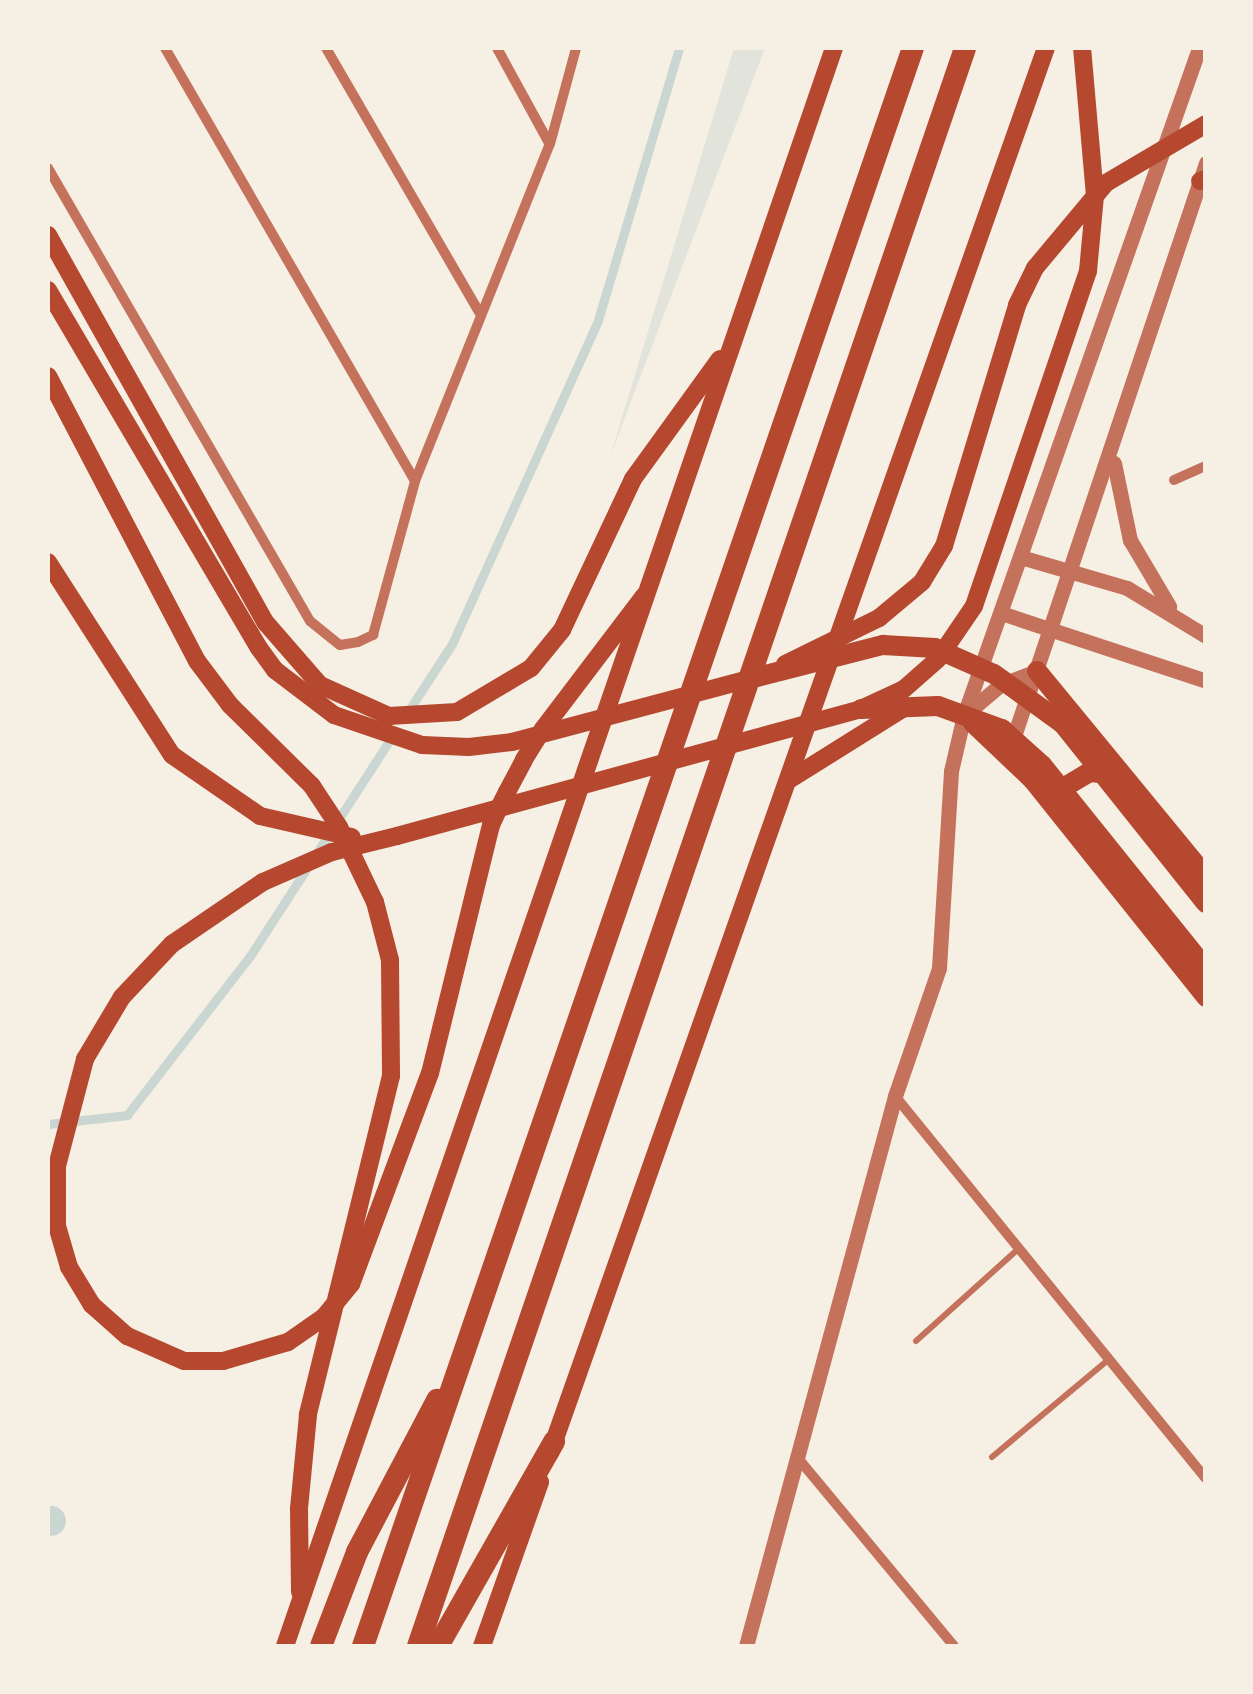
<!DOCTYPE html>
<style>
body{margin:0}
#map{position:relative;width:1253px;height:1694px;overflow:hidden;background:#f6efe4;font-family:Jost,sans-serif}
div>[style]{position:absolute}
.green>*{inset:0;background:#e2e4dc}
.stream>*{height:9px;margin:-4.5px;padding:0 4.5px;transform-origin:4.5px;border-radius:4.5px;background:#c9d6d2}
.canal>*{height:30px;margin:-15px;padding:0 15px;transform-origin:15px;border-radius:15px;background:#c9d6d2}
.service>*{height:6px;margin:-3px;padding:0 3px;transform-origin:3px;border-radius:3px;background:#c5725c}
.minor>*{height:10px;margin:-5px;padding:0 5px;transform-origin:5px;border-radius:5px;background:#c5725c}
.tertiary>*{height:15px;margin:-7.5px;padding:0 7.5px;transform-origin:7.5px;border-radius:7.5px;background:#c5725c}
.secondary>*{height:18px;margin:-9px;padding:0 9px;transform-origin:9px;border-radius:9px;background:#b5482f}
.primary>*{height:20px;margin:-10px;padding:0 10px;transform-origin:10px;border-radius:10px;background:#b5482f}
.motorway>*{height:22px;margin:-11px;padding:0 11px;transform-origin:11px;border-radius:11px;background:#b5482f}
span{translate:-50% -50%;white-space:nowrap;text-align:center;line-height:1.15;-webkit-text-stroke:8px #f6efe4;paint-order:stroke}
.frame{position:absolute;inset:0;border:50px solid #f6efe4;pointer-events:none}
</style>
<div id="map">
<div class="green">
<div style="clip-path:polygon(734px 48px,765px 48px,610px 457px)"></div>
</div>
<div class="stream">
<div style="left:407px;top:713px;width:82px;rotate:-56.9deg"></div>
<div style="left:452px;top:644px;width:355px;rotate:-65.7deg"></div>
<div style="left:598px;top:320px;width:284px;rotate:-73.4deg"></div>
<div style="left:48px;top:1124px;width:80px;rotate:-6.5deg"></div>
<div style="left:127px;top:1115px;width:201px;rotate:-52.3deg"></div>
<div style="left:250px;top:956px;width:263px;rotate:-57.1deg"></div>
</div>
<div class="canal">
<div style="left:48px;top:1521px;width:3px"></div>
</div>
<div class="service">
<div style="left:916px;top:1341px;width:137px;rotate:-42deg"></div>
<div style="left:992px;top:1457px;width:153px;rotate:-39.9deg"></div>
</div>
<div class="minor">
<div style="left:165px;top:48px;width:500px;rotate:60deg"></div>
<div style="left:326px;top:48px;width:305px;rotate:59.9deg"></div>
<div style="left:497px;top:48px;width:108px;rotate:61.3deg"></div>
<div style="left:48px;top:168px;width:523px;rotate:59.96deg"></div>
<div style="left:310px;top:621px;width:38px;rotate:39deg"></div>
<div style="left:340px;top:645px;width:18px;rotate:-9deg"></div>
<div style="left:358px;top:642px;width:17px;rotate:-25deg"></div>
<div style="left:373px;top:635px;width:160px;rotate:-74.7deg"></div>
<div style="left:415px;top:481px;width:363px;rotate:-68.2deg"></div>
<div style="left:550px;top:144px;width:99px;rotate:-74.8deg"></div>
<div style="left:1174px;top:480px;width:35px;rotate:-24deg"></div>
<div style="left:895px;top:1096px;width:493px;rotate:50.9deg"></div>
<div style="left:797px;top:1457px;width:246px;rotate:50.3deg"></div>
</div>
<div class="tertiary">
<div style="left:1114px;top:463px;width:79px;rotate:78.3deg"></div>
<div style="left:1130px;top:540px;width:77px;rotate:59.4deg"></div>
<div style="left:1024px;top:558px;width:107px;rotate:16.2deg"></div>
<div style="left:1127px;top:588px;width:92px;rotate:31.3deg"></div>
<div style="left:1004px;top:614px;width:213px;rotate:18.3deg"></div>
<div style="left:967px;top:713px;width:43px;rotate:-40.3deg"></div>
<div style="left:1000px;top:685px;width:40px;rotate:-21deg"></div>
<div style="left:1011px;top:745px;width:614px;rotate:-71.48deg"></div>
<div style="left:746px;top:1646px;width:570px;rotate:-74.84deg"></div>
<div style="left:895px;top:1096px;width:135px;rotate:-71deg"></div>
<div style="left:939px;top:968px;width:197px;rotate:-86.5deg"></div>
<div style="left:951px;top:771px;width:57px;rotate:-76.9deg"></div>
<div style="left:964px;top:715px;width:707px;rotate:-70.59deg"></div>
</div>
<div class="secondary">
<div style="left:1200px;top:181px;width:6px;rotate:-18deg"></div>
<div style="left:48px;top:235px;width:445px;rotate:60.7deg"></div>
<div style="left:266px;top:623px;width:82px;rotate:48.9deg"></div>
<div style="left:320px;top:685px;width:76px;rotate:24.2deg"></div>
<div style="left:389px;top:716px;width:68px;rotate:-3.4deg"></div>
<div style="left:457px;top:712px;width:86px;rotate:-30.7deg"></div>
<div style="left:531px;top:668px;width:49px;rotate:-50.8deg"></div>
<div style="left:562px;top:630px;width:167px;rotate:-64.8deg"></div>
<div style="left:633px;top:479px;width:148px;rotate:-54.1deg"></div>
<div style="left:48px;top:290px;width:416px;rotate:59.5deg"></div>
<div style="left:259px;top:648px;width:27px;rotate:54deg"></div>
<div style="left:275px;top:670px;width:74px;rotate:37.3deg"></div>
<div style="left:334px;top:715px;width:93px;rotate:18.8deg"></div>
<div style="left:422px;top:745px;width:47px;rotate:2.4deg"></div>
<div style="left:469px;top:747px;width:43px;rotate:-6.6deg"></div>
<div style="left:512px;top:742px;width:253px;rotate:-14.9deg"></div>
<div style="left:48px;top:376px;width:322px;rotate:62.4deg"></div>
<div style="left:197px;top:661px;width:55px;rotate:53.1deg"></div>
<div style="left:230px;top:705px;width:115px;rotate:44.6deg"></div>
<div style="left:312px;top:786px;width:49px;rotate:56.6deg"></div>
<div style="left:339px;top:827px;width:83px;rotate:64.4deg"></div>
<div style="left:375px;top:902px;width:60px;rotate:75.5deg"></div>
<div style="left:390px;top:960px;width:116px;rotate:89.5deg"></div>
<div style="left:391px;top:1076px;width:349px;rotate:103.8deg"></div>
<div style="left:308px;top:1415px;width:94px;rotate:95.5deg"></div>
<div style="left:299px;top:1509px;width:83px;rotate:89.3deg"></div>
<div style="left:48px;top:562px;width:229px;rotate:57.3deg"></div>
<div style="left:172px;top:755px;width:107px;rotate:34.7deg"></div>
<div style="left:260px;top:816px;width:94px;rotate:12.9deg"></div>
<div style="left:644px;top:596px;width:167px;rotate:127.2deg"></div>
<div style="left:543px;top:729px;width:36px;rotate:122deg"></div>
<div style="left:524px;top:760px;width:36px;rotate:118deg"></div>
<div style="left:507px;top:792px;width:18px;rotate:117deg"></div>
<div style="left:499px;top:808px;width:19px;rotate:115deg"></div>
<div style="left:491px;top:825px;width:255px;rotate:103.8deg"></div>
<div style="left:430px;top:1073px;width:225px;rotate:110.5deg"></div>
<div style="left:351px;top:1284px;width:43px;rotate:129.3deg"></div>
<div style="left:324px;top:1317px;width:44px;rotate:145.2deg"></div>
<div style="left:288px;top:1342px;width:68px;rotate:163.7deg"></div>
<div style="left:223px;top:1361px;width:39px;rotate:180deg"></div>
<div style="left:184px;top:1361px;width:62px;rotate:-156.3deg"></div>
<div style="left:127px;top:1336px;width:47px;rotate:-138.5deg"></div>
<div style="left:92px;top:1305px;width:44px;rotate:-121.2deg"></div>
<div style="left:69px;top:1267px;width:43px;rotate:-106.3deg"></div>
<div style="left:57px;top:1226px;width:60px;rotate:-90deg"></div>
<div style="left:57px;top:1166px;width:111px;rotate:-75.3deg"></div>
<div style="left:85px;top:1059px;width:72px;rotate:-59.2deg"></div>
<div style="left:122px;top:997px;width:73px;rotate:-46.7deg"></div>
<div style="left:172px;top:944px;width:110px;rotate:-34.3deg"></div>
<div style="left:263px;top:882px;width:75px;rotate:-23.5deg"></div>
<div style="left:332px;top:852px;width:67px;rotate:-13.8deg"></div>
<div style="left:397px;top:836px;width:481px;rotate:-15.3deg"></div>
<div style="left:861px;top:709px;width:47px;rotate:-24.9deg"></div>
<div style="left:904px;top:689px;width:45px;rotate:-41.4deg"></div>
<div style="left:938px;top:659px;width:64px;rotate:-55.8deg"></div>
<div style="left:974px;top:606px;width:354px;rotate:-71.2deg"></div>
<div style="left:1088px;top:271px;width:75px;rotate:-84.7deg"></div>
<div style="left:1095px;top:196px;width:149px;rotate:-95deg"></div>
<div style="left:785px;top:664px;width:105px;rotate:-26.1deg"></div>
<div style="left:879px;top:618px;width:56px;rotate:-39.9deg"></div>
<div style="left:922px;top:582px;width:42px;rotate:-58.6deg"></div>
<div style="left:944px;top:546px;width:252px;rotate:-73.1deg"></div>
<div style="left:1017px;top:305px;width:41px;rotate:-64.1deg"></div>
<div style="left:1035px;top:268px;width:111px;rotate:-50.1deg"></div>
<div style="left:1106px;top:183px;width:116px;rotate:-30.5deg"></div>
<div style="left:789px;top:780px;width:133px;rotate:-32.1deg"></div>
<div style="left:550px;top:1453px;width:1490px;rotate:-70.56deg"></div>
<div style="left:285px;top:1646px;width:1690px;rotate:-71.04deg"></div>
<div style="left:482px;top:1646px;width:174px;rotate:-70.5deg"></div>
</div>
<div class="primary">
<div style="left:1037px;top:671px;width:266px;rotate:50.6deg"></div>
<div style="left:757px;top:677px;width:130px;rotate:-14.3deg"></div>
<div style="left:883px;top:645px;width:52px;rotate:3.3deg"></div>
<div style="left:935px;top:648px;width:64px;rotate:23.8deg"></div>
<div style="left:994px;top:674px;width:85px;rotate:35.9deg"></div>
<div style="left:1063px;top:724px;width:229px;rotate:51.4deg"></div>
<div style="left:861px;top:709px;width:77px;rotate:-2.2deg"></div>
<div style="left:938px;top:706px;width:68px;rotate:19.8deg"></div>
<div style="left:1002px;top:729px;width:54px;rotate:42deg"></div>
<div style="left:1042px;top:765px;width:262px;rotate:51.2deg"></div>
<div style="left:973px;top:723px;width:83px;rotate:43.5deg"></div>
<div style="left:1033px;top:780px;width:278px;rotate:51.4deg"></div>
<div style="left:1060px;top:800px;width:17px;rotate:-62deg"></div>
<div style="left:1068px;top:785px;width:26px;rotate:-31deg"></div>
<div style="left:1090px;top:772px;width:22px;rotate:5deg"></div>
</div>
<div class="motorway">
<div style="left:321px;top:1646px;width:101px;rotate:-69deg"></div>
<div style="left:357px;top:1552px;width:172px;rotate:-62.2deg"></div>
<div style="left:363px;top:1646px;width:1690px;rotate:-71.01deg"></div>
<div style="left:418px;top:1646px;width:1689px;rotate:-71.1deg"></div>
<div style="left:438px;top:1646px;width:235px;rotate:-60.4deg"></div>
</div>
<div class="frame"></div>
</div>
